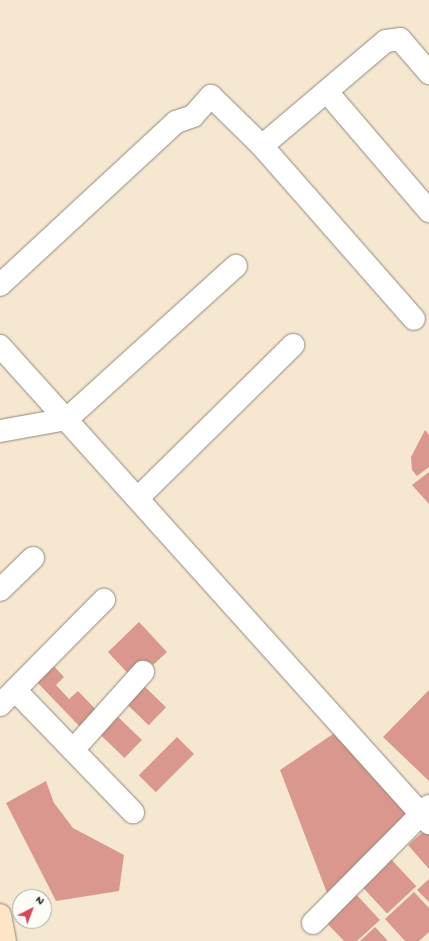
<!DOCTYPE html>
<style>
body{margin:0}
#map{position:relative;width:429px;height:941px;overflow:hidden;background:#f6e7d1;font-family:"Gochi Hand",sans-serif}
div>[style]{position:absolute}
.building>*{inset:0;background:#d9978e;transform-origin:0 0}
.roads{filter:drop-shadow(0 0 1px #90897e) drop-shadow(0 0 1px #90897e)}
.street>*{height:22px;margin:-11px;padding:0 11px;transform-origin:11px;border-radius:11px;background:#fff}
.secondary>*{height:22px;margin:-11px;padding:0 11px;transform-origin:11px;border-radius:11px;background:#fee5c5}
span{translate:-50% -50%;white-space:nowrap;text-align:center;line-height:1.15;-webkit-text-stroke:3px #fdfcf7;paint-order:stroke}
.north{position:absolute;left:12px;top:889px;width:40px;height:40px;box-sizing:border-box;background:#fdfcf7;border:1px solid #a9a8a5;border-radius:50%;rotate:42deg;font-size:11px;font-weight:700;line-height:16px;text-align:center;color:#2b2b2b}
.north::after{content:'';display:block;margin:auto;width:14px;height:18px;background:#d1495b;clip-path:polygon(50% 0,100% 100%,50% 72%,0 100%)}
</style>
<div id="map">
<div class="building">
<div style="clip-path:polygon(425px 430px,429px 435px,429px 467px,417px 476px,412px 470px,411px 457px)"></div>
<div style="clip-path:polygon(429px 472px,429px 504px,412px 485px)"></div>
<div style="clip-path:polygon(139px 622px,167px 652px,153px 665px,150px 662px,132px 678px,108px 652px)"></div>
<div style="clip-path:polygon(52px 664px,64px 677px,56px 685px,69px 699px,78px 691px,100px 714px,83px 730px,35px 680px)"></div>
<div style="left:143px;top:685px;width:32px;height:25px;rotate:44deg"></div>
<div style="clip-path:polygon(429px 690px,429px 781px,383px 737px)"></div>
<div style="left:116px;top:715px;width:36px;height:25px;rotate:44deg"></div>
<div style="clip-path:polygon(336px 732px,414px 816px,327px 893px,280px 770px)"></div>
<div style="left:177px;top:737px;width:24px;height:54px;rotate:45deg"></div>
<div style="clip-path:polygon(46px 781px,54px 803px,73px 828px,124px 855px,119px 891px,56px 901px,6px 803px)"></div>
<div style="clip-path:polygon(425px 830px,429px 834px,429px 869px,408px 845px)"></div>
<div style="left:389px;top:857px;width:40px;height:40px;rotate:47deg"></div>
<div style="clip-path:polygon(429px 879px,429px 902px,417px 890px)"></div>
<div style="clip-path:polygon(353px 891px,380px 920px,357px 941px,344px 941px,323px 919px)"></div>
<div style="clip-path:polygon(414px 892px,429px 908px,429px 932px,419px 941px,405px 941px,385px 919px)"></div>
<div style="clip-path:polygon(375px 927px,388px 941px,360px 941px)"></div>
</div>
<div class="roads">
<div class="street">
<div style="left:327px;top:92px;width:157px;rotate:49.4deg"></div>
<div style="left:262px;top:146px;width:162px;rotate:-40.3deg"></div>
<div style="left:386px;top:41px;width:14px;rotate:-8deg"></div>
<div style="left:400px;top:39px;width:45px;rotate:49.5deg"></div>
<div style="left:0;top:285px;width:240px;rotate:-42.8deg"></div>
<div style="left:176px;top:122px;width:18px;rotate:-19deg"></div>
<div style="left:193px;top:116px;width:27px;rotate:-48deg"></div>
<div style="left:211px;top:96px;width:71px;rotate:44.4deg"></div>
<div style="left:262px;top:146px;width:230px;rotate:48.7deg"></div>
<div style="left:0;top:346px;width:642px;rotate:48.03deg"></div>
<div style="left:0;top:431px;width:68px;rotate:-10.2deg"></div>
<div style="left:67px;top:419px;width:228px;rotate:-42.2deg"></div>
<div style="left:138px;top:498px;width:218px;rotate:-44.6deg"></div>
<div style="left:0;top:590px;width:46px;rotate:-44.1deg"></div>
<div style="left:15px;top:690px;width:170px;rotate:46deg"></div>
<div style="left:0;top:705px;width:148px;rotate:-45.3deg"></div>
<div style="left:73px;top:750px;width:105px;rotate:-48.1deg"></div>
<div style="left:313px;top:923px;width:165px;rotate:-45.2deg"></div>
</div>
<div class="secondary">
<div style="left:0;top:915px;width:26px;rotate:79deg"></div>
</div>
</div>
<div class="north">N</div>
</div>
